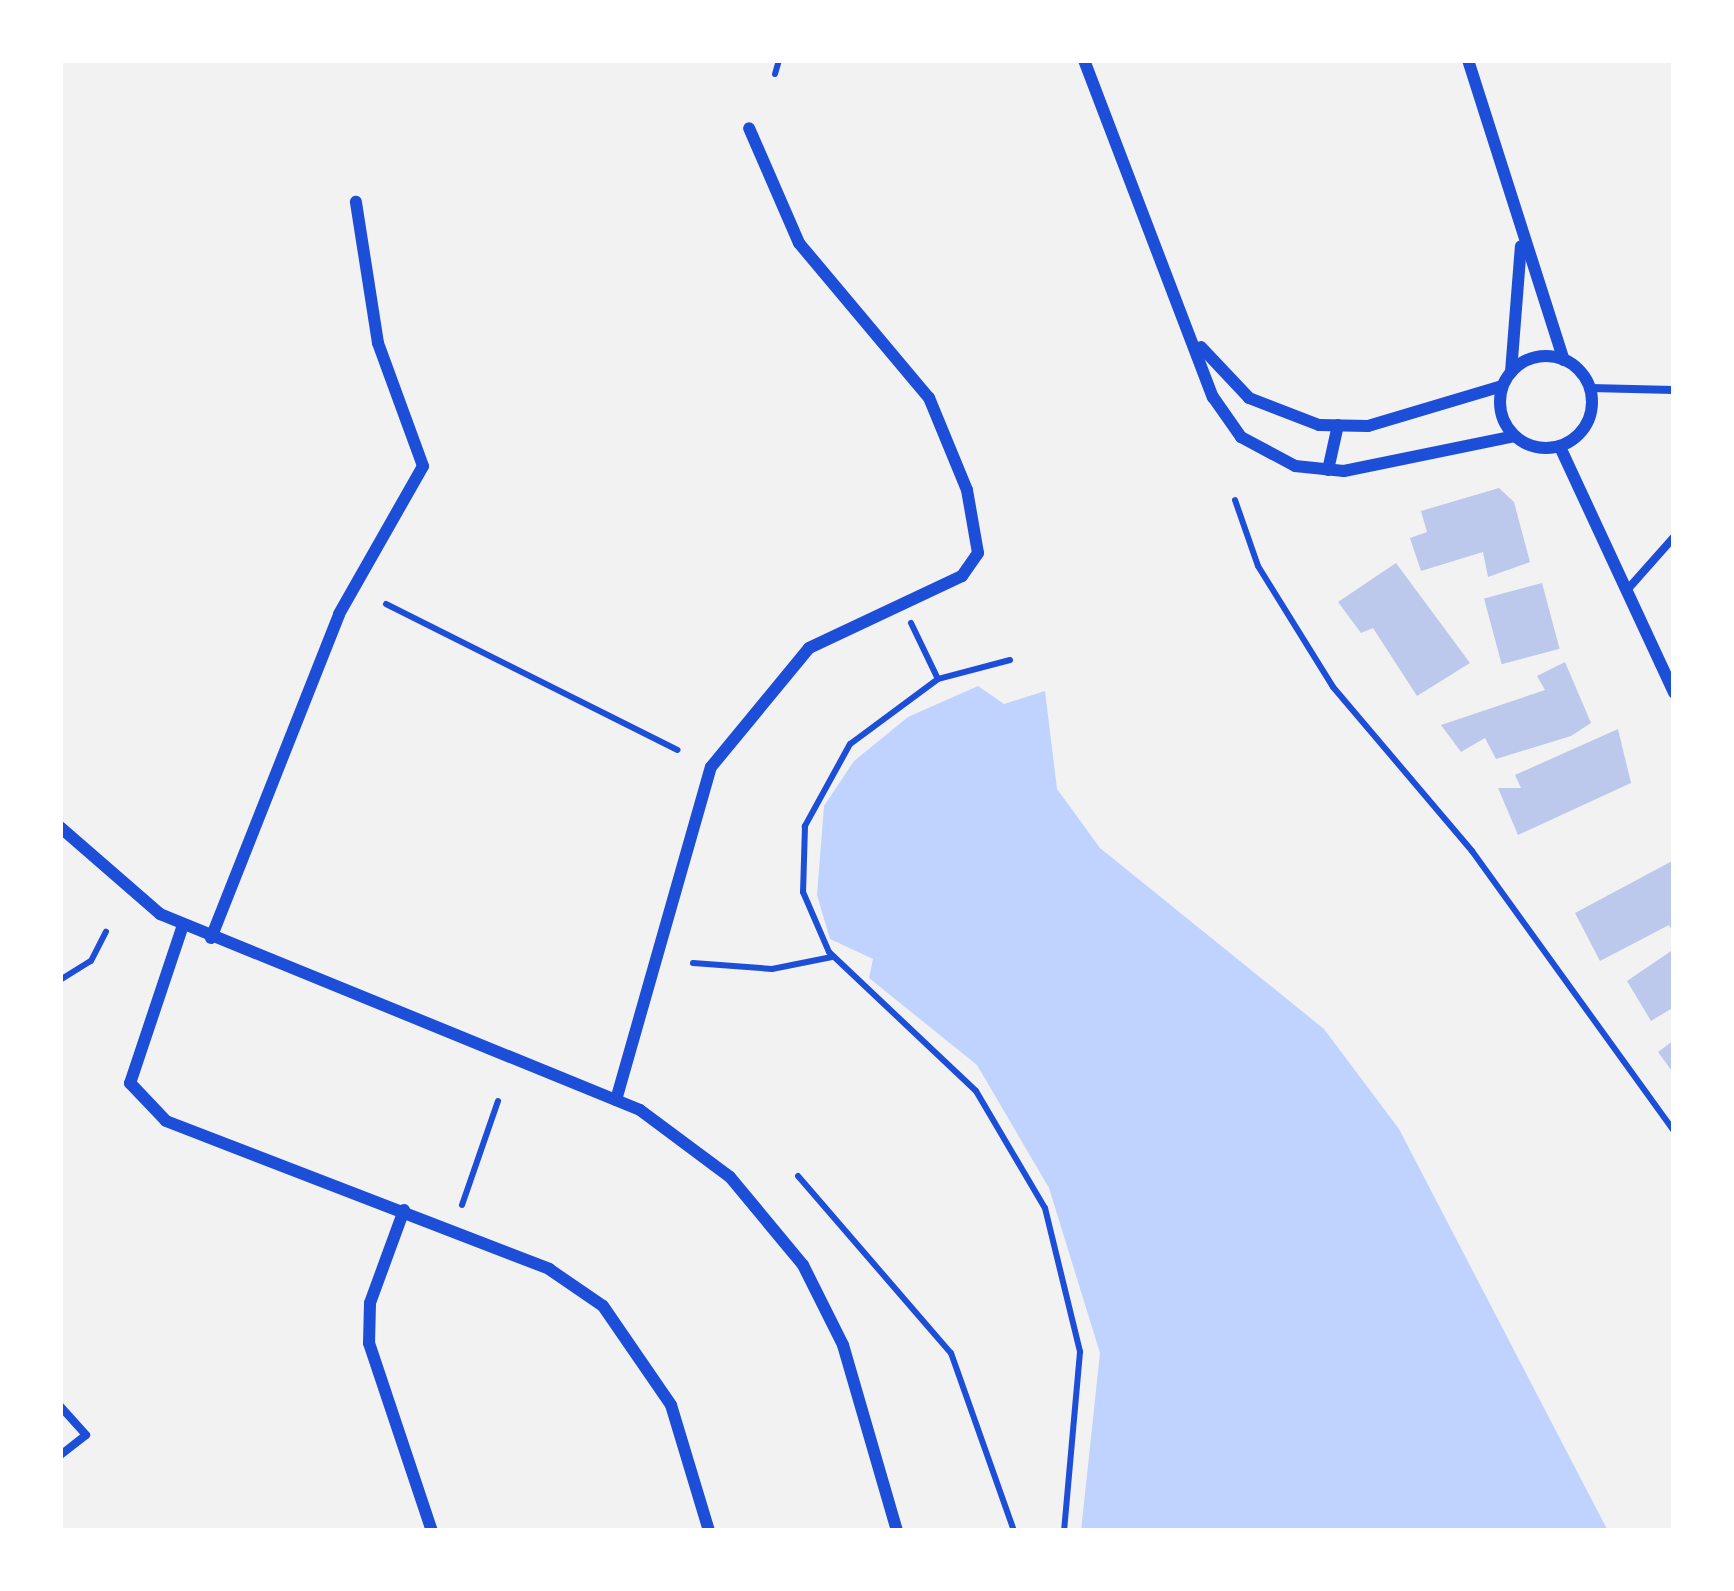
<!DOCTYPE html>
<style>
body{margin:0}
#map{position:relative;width:1734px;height:1591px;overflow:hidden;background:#f2f2f2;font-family:Montserrat,sans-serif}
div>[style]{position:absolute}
.water>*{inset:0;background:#bfd3fe}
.building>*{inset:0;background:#bdc9ec;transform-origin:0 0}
.path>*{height:6px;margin:-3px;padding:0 3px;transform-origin:3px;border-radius:3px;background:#1d4ed8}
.service>*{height:8px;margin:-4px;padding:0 4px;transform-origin:4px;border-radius:4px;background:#1d4ed8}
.minor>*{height:12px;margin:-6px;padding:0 6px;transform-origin:6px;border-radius:6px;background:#1d4ed8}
.minor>.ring{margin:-6px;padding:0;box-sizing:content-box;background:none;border:12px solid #1d4ed8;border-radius:50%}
span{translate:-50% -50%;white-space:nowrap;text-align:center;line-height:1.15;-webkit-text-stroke:9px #fff;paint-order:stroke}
.frame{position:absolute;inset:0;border:63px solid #fff;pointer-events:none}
</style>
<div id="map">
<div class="water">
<div style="clip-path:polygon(978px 686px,1004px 704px,1045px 691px,1057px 789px,1100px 848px,1324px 1029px,1399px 1129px,1608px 1531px,1081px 1531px,1100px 1353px,1049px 1188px,977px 1065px,869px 978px,873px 959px,830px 939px,817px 895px,824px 806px,854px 761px,908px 717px)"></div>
</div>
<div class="building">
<div style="clip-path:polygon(1499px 488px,1514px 502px,1530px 562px,1488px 577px,1483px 552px,1421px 571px,1410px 538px,1427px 532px,1421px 511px)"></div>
<div style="clip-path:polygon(1396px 563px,1470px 663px,1417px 696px,1373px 628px,1361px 633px,1338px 602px)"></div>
<div style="left:1542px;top:583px;width:68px;height:60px;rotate:75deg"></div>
<div style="clip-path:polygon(1565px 662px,1591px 723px,1571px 736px,1496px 759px,1485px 738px,1461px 752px,1441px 725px,1545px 690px,1537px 676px)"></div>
<div style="clip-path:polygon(1618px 729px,1631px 783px,1518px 835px,1498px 788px,1521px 788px,1515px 775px)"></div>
<div style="clip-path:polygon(1674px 860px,1674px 935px,1669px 925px,1600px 961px,1575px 913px)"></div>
<div style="clip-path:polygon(1674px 949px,1674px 1007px,1651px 1021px,1627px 981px)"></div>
<div style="clip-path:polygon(1674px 1040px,1674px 1074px,1658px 1052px)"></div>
</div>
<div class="path">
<div style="left:775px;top:74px;width:15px;rotate:-74deg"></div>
<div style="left:1235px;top:500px;width:70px;rotate:70.8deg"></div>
<div style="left:1258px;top:566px;width:142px;rotate:58.2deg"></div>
<div style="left:1333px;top:687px;width:215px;rotate:49.7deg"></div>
<div style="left:1472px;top:851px;width:345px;rotate:54.2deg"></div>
<div style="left:386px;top:604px;width:326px;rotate:26.6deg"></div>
<div style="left:911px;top:623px;width:62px;rotate:64.3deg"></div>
<div style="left:1010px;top:660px;width:74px;rotate:165.2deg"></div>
<div style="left:938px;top:679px;width:109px;rotate:143.5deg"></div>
<div style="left:850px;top:744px;width:94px;rotate:118.8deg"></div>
<div style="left:805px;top:826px;width:66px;rotate:91.7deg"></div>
<div style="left:803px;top:892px;width:65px;rotate:66.6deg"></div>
<div style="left:829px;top:952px;width:202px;rotate:43.4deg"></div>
<div style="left:976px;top:1091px;width:136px;rotate:59.5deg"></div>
<div style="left:1045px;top:1208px;width:148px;rotate:76.3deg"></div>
<div style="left:1080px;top:1352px;width:180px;rotate:95.1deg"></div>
<div style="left:693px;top:963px;width:79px;rotate:4.3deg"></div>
<div style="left:772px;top:969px;width:61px;rotate:-11.3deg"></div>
<div style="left:60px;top:980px;width:36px;rotate:-32deg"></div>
<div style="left:91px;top:961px;width:33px;rotate:-63deg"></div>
<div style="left:798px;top:1176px;width:234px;rotate:49.2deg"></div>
<div style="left:951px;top:1353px;width:189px;rotate:70.5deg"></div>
<div style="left:462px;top:1205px;width:110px;rotate:-70.9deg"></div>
</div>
<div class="service">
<div style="left:1590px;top:388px;width:84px;rotate:1.4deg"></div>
<div style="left:1627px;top:590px;width:71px;rotate:-48.4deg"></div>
<div style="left:60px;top:1406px;width:39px;rotate:48deg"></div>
<div style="left:86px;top:1435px;width:33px;rotate:142deg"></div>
</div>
<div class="minor">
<div style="left:1084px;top:60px;width:361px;rotate:69.1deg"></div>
<div style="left:1213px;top:397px;width:49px;rotate:55deg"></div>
<div style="left:1241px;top:437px;width:61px;rotate:28.2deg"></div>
<div style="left:1295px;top:466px;width:49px;rotate:5.8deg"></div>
<div style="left:1344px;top:471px;width:174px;rotate:-11.6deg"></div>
<div style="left:1468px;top:60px;width:315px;rotate:72.3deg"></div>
<div style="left:1201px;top:347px;width:70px;rotate:46.7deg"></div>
<div style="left:1249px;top:398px;width:75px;rotate:21.1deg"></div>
<div style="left:1319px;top:425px;width:49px;rotate:1.2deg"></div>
<div style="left:1368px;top:426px;width:140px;rotate:-16.6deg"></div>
<div class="ring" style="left:1500px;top:356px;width:80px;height:80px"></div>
<div style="left:1511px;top:372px;width:126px;rotate:-85.5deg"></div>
<div style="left:1560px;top:447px;width:271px;rotate:65.1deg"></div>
<div style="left:1328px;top:470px;width:46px;rotate:-77.5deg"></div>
<div style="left:60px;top:827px;width:133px;rotate:41deg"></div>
<div style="left:160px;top:914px;width:518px;rotate:22.21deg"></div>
<div style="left:640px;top:1110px;width:112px;rotate:36.7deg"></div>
<div style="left:730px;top:1177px;width:114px;rotate:50.3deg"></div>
<div style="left:803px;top:1265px;width:89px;rotate:63.4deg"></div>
<div style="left:843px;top:1345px;width:194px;rotate:73.8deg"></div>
<div style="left:183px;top:925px;width:167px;rotate:108.5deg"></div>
<div style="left:130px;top:1083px;width:52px;rotate:46.5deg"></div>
<div style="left:166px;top:1121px;width:411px;rotate:21.1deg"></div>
<div style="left:549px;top:1269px;width:65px;rotate:34.4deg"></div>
<div style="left:603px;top:1306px;width:120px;rotate:55.5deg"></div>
<div style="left:671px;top:1405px;width:132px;rotate:73.2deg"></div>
<div style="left:211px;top:938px;width:348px;rotate:-68.4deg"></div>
<div style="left:339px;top:614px;width:170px;rotate:-60.4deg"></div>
<div style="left:423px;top:466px;width:131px;rotate:-110.1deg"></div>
<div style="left:378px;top:343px;width:143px;rotate:-98.9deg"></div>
<div style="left:616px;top:1100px;width:346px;rotate:-74.1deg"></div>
<div style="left:711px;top:767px;width:154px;rotate:-50.5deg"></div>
<div style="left:809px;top:648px;width:169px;rotate:-25.2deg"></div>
<div style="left:962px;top:576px;width:28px;rotate:-55deg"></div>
<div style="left:978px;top:553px;width:64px;rotate:-99.9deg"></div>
<div style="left:967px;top:490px;width:100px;rotate:-112.4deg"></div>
<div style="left:929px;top:398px;width:202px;rotate:-130deg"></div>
<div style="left:799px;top:243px;width:125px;rotate:-113.5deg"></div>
<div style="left:404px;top:1210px;width:99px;rotate:110.1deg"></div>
<div style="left:370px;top:1303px;width:40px;rotate:91.4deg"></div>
<div style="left:369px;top:1343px;width:198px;rotate:71.5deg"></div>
</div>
<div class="frame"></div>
</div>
